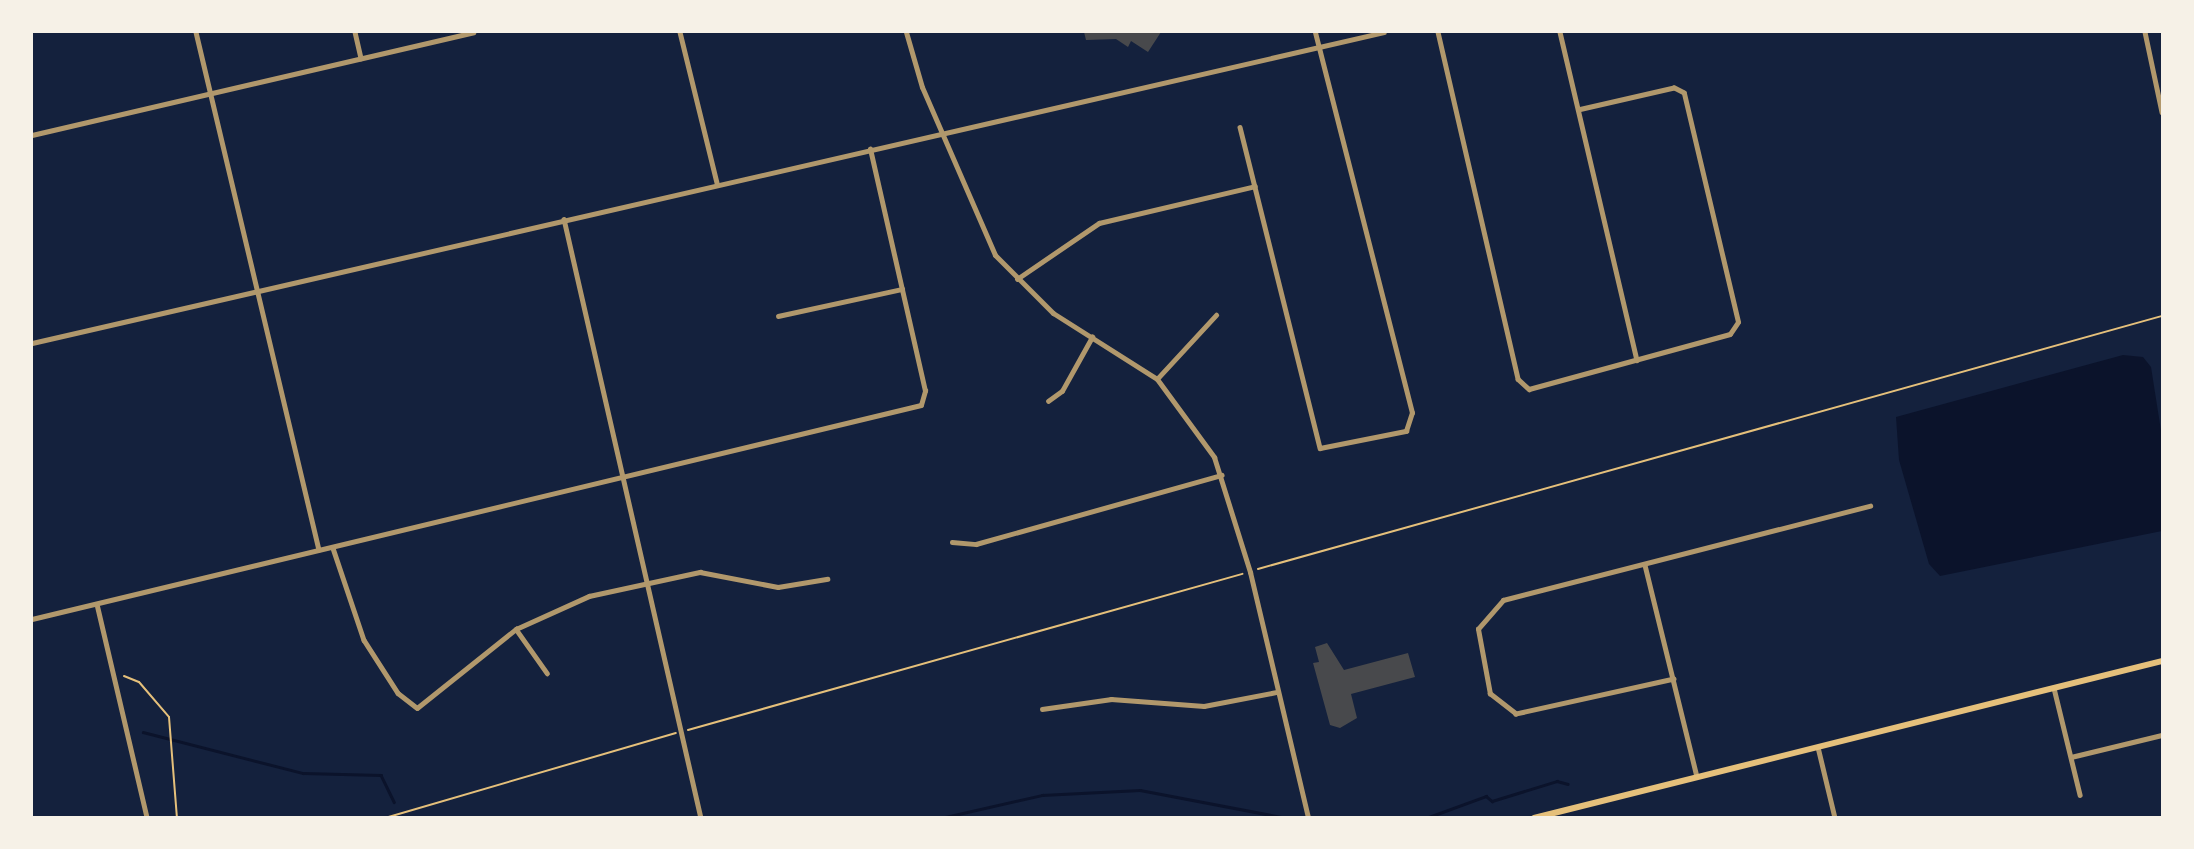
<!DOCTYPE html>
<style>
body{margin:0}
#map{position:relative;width:2194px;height:849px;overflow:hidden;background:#14213d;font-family:Raleway,sans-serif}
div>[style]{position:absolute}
.water>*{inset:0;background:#0b132b}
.stream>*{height:2.5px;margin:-1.25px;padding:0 1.25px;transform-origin:1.25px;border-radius:1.25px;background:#0b132b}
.building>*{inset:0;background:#48494c}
.path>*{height:2px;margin:-1px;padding:0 1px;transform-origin:1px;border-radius:1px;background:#e5c07b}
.minor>*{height:4.5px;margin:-2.25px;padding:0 2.25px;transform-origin:2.25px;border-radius:2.25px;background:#b1986c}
.tertiary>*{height:5px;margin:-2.5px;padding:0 2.5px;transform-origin:2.5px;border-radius:2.5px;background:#b1986c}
.secondary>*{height:6px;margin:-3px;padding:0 3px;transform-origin:3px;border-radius:3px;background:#e5c07b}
span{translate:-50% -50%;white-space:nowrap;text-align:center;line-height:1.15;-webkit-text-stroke:5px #f6f1e7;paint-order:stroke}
.frame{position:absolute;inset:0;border:33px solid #f6f1e7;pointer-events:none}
</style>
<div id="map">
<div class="water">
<div style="clip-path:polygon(2123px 355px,2143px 357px,2151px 367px,2162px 437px,2162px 531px,1940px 576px,1929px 564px,1899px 460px,1896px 417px)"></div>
</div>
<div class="stream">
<div style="left:143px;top:732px;width:165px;rotate:14.4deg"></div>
<div style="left:303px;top:773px;width:78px;rotate:1.5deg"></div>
<div style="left:381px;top:775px;width:30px;rotate:64deg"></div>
<div style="left:941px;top:818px;width:104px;rotate:-12.8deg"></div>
<div style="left:1042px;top:795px;width:98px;rotate:-2.9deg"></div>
<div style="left:1140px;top:790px;width:150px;rotate:10.8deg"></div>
<div style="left:1426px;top:818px;width:64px;rotate:-20.1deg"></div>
<div style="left:1486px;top:796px;width:8px;rotate:40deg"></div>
<div style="left:1492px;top:801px;width:68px;rotate:-17.1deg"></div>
<div style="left:1557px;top:781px;width:11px;rotate:15deg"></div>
</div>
<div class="building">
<div style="clip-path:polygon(1084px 32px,1161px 32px,1148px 52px,1131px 41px,1128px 47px,1116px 39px,1086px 40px)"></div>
<div style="clip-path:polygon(1327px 643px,1344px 670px,1408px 653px,1415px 677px,1351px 694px,1357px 718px,1340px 728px,1330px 725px,1313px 663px,1319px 662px,1315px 647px)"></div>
</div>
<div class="path">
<div style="left:1258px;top:569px;width:939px;rotate:-15.64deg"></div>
<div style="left:124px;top:676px;width:16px;rotate:22deg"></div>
<div style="left:139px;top:682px;width:46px;rotate:49.4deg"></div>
<div style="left:169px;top:717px;width:101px;rotate:85.5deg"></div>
<div style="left:688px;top:730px;width:576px;rotate:-15.73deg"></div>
<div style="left:385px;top:818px;width:303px;rotate:-16.3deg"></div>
</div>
<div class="minor">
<div style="left:196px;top:32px;width:532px;rotate:76.64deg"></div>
<div style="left:355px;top:32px;width:27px;rotate:77deg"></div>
<div style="left:680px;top:32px;width:155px;rotate:76.2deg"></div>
<div style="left:1438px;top:32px;width:356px;rotate:77deg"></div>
<div style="left:1518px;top:379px;width:15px;rotate:42deg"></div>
<div style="left:1529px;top:389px;width:208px;rotate:-15.3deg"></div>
<div style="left:1730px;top:334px;width:14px;rotate:-56deg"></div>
<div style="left:1738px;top:322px;width:235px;rotate:-103.3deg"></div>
<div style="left:1684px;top:93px;width:11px;rotate:-153deg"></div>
<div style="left:1674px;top:88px;width:98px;rotate:167.1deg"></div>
<div style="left:1560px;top:32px;width:337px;rotate:76.8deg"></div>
<div style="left:2145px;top:32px;width:82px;rotate:78deg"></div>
<div style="left:1240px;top:127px;width:331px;rotate:76deg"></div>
<div style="left:1320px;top:448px;width:88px;rotate:-11.2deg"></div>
<div style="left:1406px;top:431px;width:19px;rotate:-72deg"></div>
<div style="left:1412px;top:413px;width:393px;rotate:-104.3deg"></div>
<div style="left:32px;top:135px;width:453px;rotate:-13.1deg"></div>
<div style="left:564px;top:219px;width:614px;rotate:77.12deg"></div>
<div style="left:1017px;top:279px;width:99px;rotate:-34.3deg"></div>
<div style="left:1099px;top:223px;width:160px;rotate:-13.3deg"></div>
<div style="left:778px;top:316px;width:127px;rotate:-12.3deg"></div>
<div style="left:1157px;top:379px;width:87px;rotate:-47.3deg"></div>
<div style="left:1048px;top:401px;width:17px;rotate:-36deg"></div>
<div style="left:1062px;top:391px;width:62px;rotate:-60.9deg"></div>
<div style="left:952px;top:542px;width:24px;rotate:5deg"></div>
<div style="left:976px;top:544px;width:255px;rotate:-15.7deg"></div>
<div style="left:333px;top:548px;width:97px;rotate:71.4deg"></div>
<div style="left:364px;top:640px;width:63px;rotate:57.3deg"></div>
<div style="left:398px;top:693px;width:24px;rotate:38deg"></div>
<div style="left:417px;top:708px;width:127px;rotate:-38.6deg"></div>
<div style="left:516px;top:629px;width:80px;rotate:-24.3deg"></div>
<div style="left:589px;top:596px;width:114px;rotate:-12.2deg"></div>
<div style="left:700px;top:572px;width:79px;rotate:10.9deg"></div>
<div style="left:778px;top:587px;width:50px;rotate:-9.3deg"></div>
<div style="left:1645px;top:565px;width:217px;rotate:76.2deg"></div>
<div style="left:97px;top:604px;width:220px;rotate:76.8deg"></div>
<div style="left:32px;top:619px;width:914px;rotate:-13.53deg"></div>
<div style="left:921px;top:405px;width:15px;rotate:-74deg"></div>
<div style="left:925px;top:391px;width:248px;rotate:-102.8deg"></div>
<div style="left:516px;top:629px;width:54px;rotate:54.8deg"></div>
<div style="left:1674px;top:679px;width:162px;rotate:167.5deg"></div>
<div style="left:1516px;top:714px;width:33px;rotate:-142deg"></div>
<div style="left:1490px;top:694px;width:66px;rotate:-100.5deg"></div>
<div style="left:1478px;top:629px;width:38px;rotate:-49deg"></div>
<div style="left:1503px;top:600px;width:379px;rotate:-14.4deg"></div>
<div style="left:2054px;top:688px;width:110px;rotate:76.3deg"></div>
<div style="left:1042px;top:709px;width:70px;rotate:-8.2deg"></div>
<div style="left:1111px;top:699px;width:93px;rotate:4.3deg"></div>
<div style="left:1204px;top:706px;width:74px;rotate:-10.9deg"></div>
<div style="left:1818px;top:747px;width:73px;rotate:76.5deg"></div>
<div style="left:2071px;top:757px;width:94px;rotate:-13.6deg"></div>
</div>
<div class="tertiary">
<div style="left:906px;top:32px;width:57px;rotate:73.8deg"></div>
<div style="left:922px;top:87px;width:183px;rotate:66.5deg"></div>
<div style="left:995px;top:255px;width:82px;rotate:45deg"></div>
<div style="left:1053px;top:313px;width:123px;rotate:32.4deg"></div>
<div style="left:1157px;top:379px;width:97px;rotate:53.8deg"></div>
<div style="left:1214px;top:457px;width:121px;rotate:72.6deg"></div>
<div style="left:1250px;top:572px;width:253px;rotate:76.7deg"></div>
<div style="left:32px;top:343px;width:1387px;rotate:-12.95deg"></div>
</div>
<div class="secondary">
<div style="left:1534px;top:818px;width:647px;rotate:-14.04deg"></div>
</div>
<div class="frame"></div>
</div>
